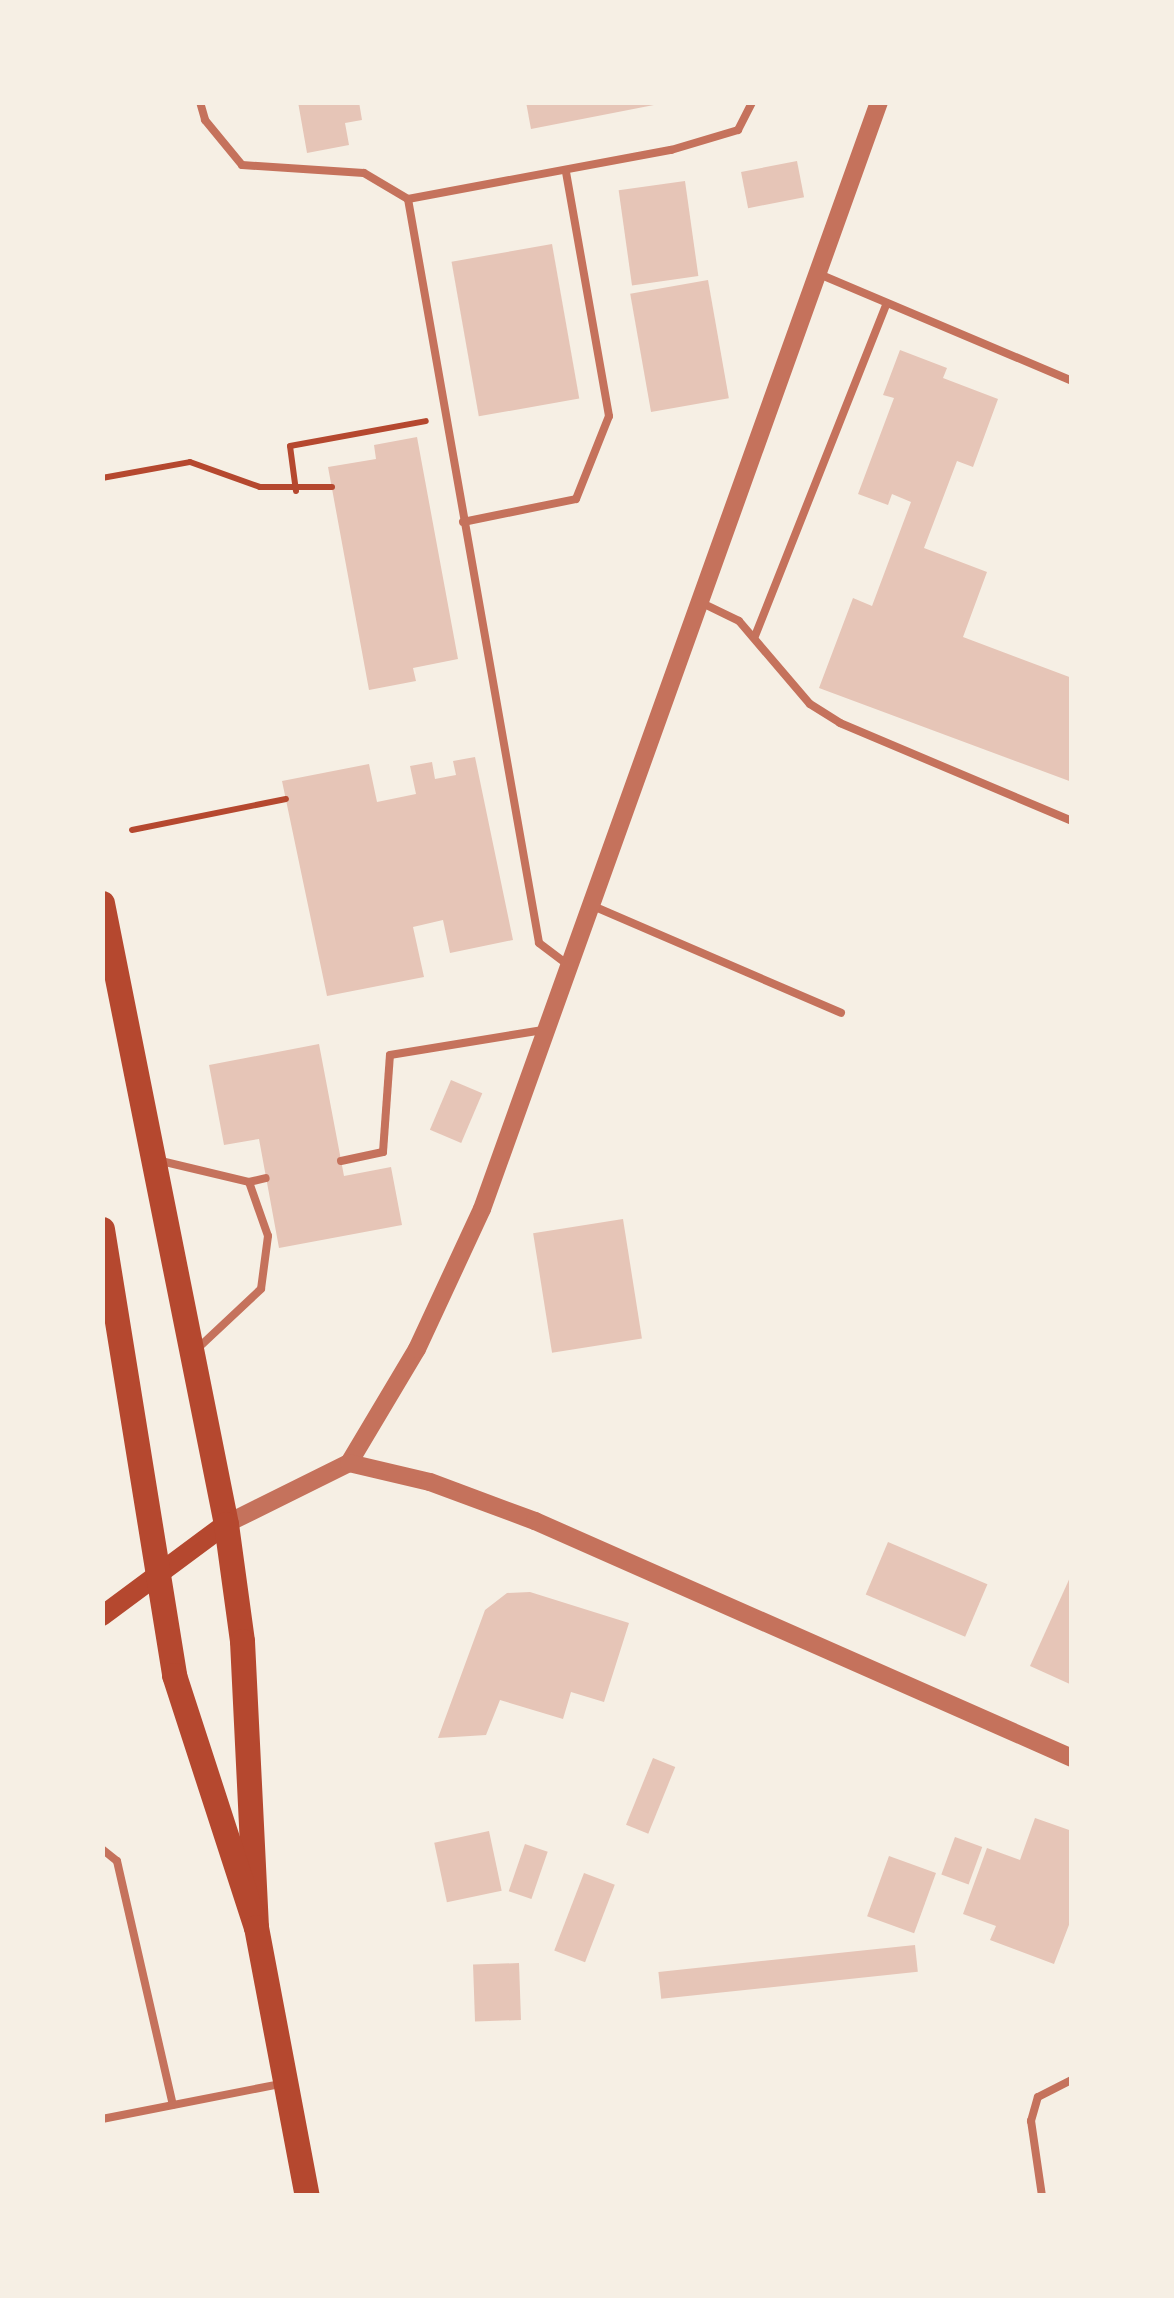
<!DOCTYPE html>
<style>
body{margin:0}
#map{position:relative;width:1174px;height:2298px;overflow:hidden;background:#f6efe4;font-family:"Public Sans",sans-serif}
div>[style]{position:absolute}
.building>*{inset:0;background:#e6c5b7;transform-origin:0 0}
.path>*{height:6px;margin:-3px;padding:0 3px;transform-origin:3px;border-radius:3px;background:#b5482f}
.service>*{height:8px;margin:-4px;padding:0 4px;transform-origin:4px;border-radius:4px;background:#c5725c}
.tertiary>*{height:18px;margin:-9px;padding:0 9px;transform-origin:9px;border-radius:9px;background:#c5725c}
.secondary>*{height:20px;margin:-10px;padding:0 10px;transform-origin:10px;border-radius:10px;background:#b5482f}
.primary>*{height:25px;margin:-12.5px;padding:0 12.5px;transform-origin:12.5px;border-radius:12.5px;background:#b5482f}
span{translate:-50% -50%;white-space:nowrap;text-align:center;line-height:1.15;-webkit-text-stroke:10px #f6efe4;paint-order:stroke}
.frame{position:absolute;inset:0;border:105px solid #f6efe4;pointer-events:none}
</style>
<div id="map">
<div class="building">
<div style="clip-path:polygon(298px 102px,359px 102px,362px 120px,345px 123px,349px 145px,307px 153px)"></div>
<div style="clip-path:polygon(526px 102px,659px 102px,659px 104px,531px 129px)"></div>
<div style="left:797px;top:161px;width:37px;height:57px;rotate:79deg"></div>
<div style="left:685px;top:181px;width:96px;height:67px;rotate:82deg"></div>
<div style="left:552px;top:244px;width:157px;height:102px;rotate:80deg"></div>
<div style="left:708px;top:280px;width:120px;height:79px;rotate:80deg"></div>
<div style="clip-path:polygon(900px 350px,947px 368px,943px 378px,998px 399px,973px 467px,957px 461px,924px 548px,987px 572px,963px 637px,1072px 678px,1072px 782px,819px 688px,853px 598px,872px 606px,911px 502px,892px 494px,888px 505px,858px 494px,894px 398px,883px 395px)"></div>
<div style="clip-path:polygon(417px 437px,458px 659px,413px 668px,416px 681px,369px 690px,328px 467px,376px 459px,374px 445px)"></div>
<div style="clip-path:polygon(475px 757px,513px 940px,450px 953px,443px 920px,413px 927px,424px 977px,327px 996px,282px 781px,369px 764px,377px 802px,416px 794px,410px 766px,432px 762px,435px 779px,456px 775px,453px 761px)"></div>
<div style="clip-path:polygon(319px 1044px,344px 1176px,391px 1167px,402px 1225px,279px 1248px,259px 1139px,224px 1145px,209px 1065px)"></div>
<div style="left:451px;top:1080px;width:34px;height:54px;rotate:23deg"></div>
<div style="left:623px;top:1219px;width:121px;height:91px;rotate:81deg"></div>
<div style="left:888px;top:1542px;width:108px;height:57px;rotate:23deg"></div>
<div style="clip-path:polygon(1072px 1573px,1072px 1685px,1030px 1666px)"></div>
<div style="clip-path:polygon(530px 1592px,629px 1623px,604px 1702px,571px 1692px,563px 1719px,500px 1700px,486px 1735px,438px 1738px,485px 1610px,507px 1593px)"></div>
<div style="left:653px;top:1758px;width:24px;height:72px;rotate:22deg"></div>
<div style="clip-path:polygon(1035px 1818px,1072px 1831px,1072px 1917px,1054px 1964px,990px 1940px,996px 1926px,963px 1914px,987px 1848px,1020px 1860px)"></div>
<div style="left:489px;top:1831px;width:61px;height:56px;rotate:78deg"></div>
<div style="left:955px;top:1837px;width:29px;height:40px;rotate:20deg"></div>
<div style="left:525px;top:1844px;width:24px;height:50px;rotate:19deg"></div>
<div style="left:889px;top:1856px;width:50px;height:64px;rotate:20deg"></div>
<div style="left:584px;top:1873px;width:33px;height:83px;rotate:21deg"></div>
<div style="left:915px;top:1945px;width:27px;height:258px;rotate:84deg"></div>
<div style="left:519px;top:1963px;width:57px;height:46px;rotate:88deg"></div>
</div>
<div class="path">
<div style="left:102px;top:478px;width:89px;rotate:-10.3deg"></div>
<div style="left:190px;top:462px;width:74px;rotate:19.7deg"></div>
<div style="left:260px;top:487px;width:72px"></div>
<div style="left:296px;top:491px;width:45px;rotate:-97.6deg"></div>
<div style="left:290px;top:446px;width:138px;rotate:-10.4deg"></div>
<div style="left:132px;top:830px;width:157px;rotate:-11.4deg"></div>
</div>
<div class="service">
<div style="left:200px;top:102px;width:19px;rotate:74deg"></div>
<div style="left:205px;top:120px;width:58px;rotate:50.6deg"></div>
<div style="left:242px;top:165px;width:122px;rotate:3.8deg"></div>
<div style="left:364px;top:173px;width:51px;rotate:30.6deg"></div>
<div style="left:408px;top:199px;width:268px;rotate:-10.6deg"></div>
<div style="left:671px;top:150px;width:70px;rotate:-16.6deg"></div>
<div style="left:738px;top:130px;width:31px;rotate:-63deg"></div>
<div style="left:408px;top:199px;width:755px;rotate:80.01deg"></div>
<div style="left:539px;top:943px;width:39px;rotate:37deg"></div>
<div style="left:819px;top:274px;width:275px;rotate:22.9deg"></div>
<div style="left:463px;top:522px;width:115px;rotate:-11.5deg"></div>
<div style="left:576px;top:499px;width:89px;rotate:-68.3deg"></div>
<div style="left:609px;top:416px;width:247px;rotate:-100deg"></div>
<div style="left:702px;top:603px;width:41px;rotate:25.9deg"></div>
<div style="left:739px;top:621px;width:109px;rotate:49.5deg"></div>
<div style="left:810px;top:704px;width:36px;rotate:32deg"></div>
<div style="left:840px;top:723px;width:252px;rotate:22.9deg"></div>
<div style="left:755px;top:636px;width:358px;rotate:-68.4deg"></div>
<div style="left:593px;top:906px;width:270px;rotate:23.3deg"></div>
<div style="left:161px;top:1161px;width:90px;rotate:13.4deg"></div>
<div style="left:249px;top:1182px;width:57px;rotate:70.6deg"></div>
<div style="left:268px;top:1236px;width:53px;rotate:97.5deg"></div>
<div style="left:261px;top:1289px;width:89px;rotate:136.8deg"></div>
<div style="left:341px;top:1161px;width:43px;rotate:-12.1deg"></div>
<div style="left:383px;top:1152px;width:97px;rotate:-85.9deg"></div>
<div style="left:390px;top:1055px;width:155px;rotate:-9.3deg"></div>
<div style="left:249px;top:1182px;width:17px;rotate:-13deg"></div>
<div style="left:102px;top:1849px;width:19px;rotate:39deg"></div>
<div style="left:117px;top:1861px;width:250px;rotate:77.1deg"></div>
<div style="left:102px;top:2119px;width:181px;rotate:-11.1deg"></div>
<div style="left:1042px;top:2196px;width:76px;rotate:-98.3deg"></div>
<div style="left:1031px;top:2121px;width:25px;rotate:-74deg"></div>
<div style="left:1038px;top:2097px;width:38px;rotate:-27deg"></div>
</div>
<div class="tertiary">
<div style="left:349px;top:1463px;width:133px;rotate:-59.2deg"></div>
<div style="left:417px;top:1349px;width:154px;rotate:-65.1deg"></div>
<div style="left:482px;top:1209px;width:1176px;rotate:-70.27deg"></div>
<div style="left:226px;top:1524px;width:137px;rotate:-26.4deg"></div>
<div style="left:349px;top:1463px;width:83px;rotate:13.2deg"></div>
<div style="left:430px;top:1482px;width:112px;rotate:20.4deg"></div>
<div style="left:535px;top:1521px;width:587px;rotate:23.81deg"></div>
</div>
<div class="secondary">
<div style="left:102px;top:1616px;width:154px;rotate:-36.6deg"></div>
</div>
<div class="primary">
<div style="left:102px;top:903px;width:633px;rotate:78.71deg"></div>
<div style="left:226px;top:1524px;width:118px;rotate:82.2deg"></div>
<div style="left:242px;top:1641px;width:286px;rotate:87.2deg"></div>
<div style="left:102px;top:1229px;width:452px;rotate:80.8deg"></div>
<div style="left:174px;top:1675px;width:265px;rotate:72deg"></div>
<div style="left:256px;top:1927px;width:274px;rotate:79.3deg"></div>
</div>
<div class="frame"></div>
</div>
